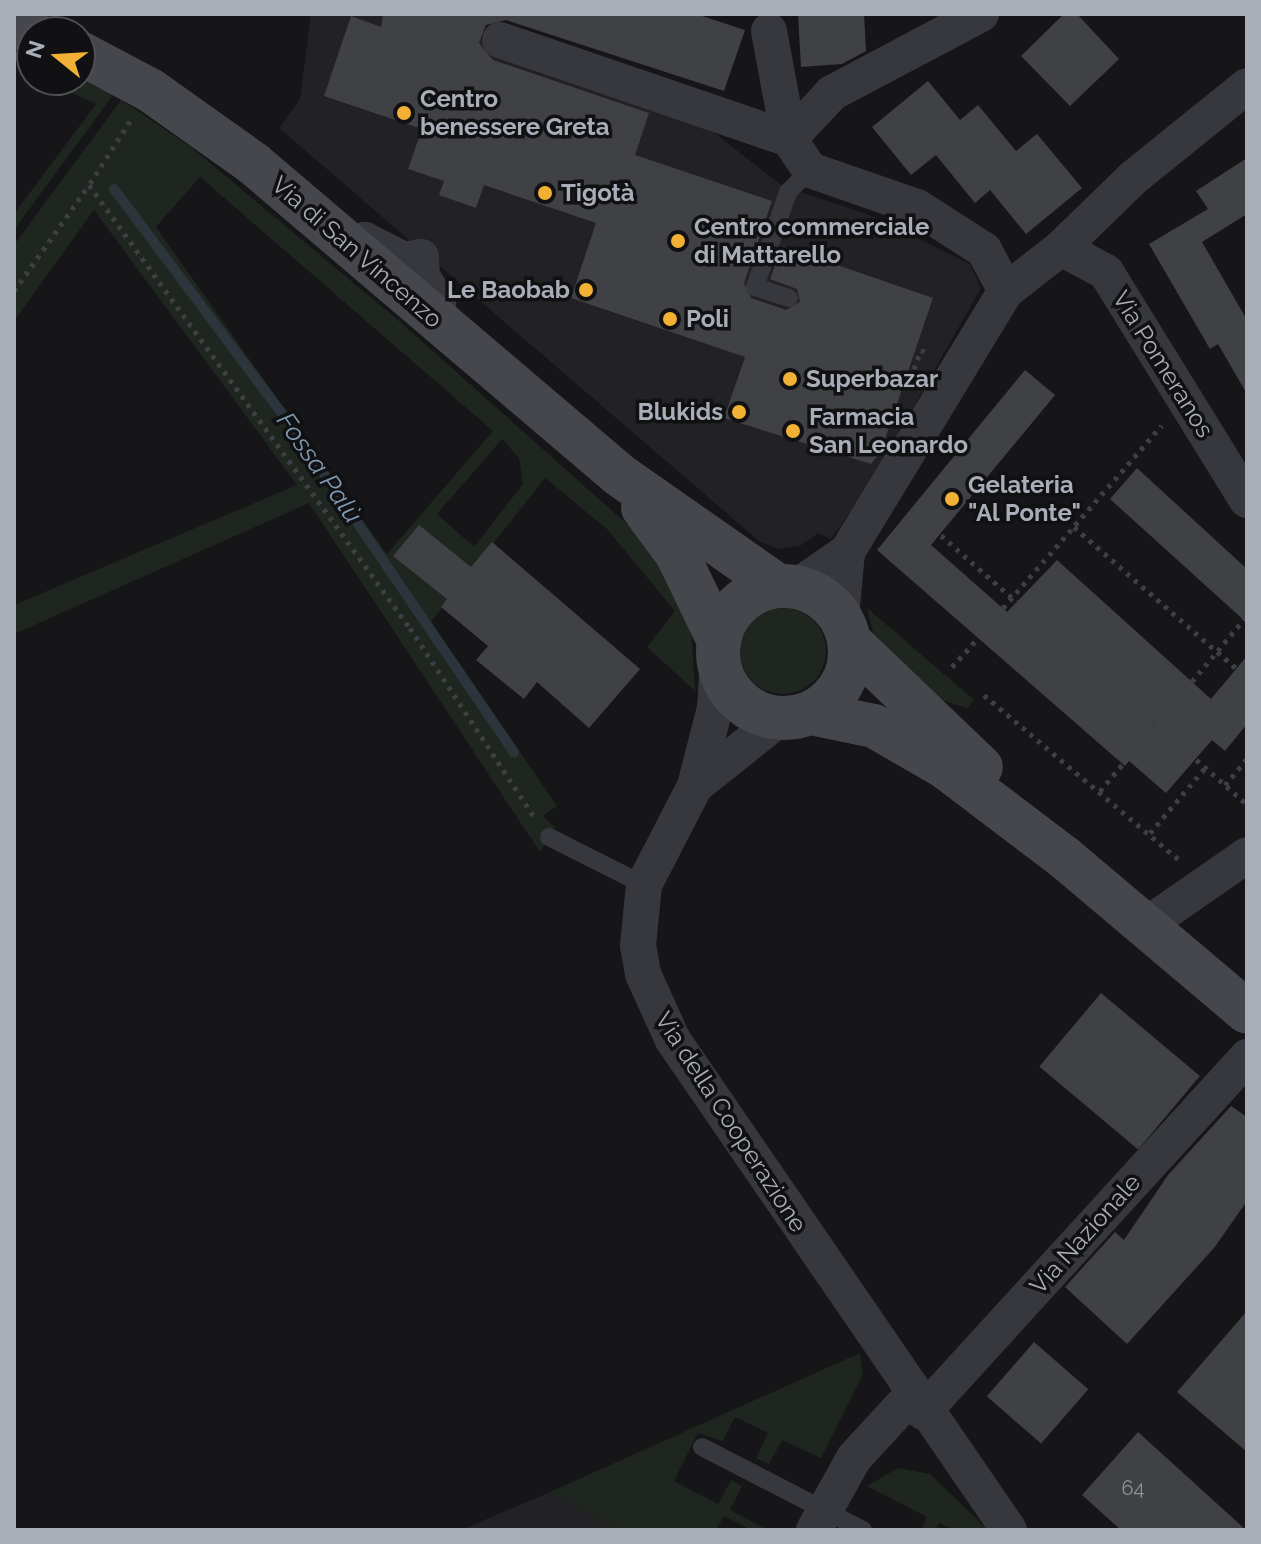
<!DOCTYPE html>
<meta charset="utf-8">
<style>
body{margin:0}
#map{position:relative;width:1261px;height:1544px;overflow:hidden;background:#161618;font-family:Raleway,sans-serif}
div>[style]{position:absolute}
.built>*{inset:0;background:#222225}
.green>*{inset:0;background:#1e261f}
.round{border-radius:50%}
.stream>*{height:10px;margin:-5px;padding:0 5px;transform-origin:5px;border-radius:5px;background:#2c353c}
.building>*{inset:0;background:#404145;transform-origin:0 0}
.path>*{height:5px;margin-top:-2.5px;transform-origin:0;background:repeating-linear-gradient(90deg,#3d3f44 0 4px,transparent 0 10px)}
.service>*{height:18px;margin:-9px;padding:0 9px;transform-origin:9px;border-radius:9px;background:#37383d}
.minor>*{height:36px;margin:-18px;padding:0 18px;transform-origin:18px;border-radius:18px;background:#37383d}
.secondary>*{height:44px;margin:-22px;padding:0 22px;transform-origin:22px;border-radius:22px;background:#45474d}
.secondary>.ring{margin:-22px;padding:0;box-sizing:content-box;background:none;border:44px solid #45474d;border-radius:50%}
.dots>*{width:22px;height:22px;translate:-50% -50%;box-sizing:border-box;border:4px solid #111113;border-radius:50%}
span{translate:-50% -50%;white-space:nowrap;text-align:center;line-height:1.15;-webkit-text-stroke:7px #111113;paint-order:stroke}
.number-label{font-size:20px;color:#8e929b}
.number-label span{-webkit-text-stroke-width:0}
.poi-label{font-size:24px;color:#a8adb8;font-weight:700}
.left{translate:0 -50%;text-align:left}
.right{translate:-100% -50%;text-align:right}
.street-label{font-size:24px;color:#a8adb8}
.water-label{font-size:26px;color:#7f9bb3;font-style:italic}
.frame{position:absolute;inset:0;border:16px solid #a8adb8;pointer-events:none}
.north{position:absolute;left:16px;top:16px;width:80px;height:80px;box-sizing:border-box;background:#111113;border:2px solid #4d4f55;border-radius:50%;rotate:288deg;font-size:22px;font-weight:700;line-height:32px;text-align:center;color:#a8adb8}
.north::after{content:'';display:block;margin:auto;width:28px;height:36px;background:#f2b134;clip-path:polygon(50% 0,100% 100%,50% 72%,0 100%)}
</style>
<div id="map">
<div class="built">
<div style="clip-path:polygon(311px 14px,412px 14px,479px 36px,490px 52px,711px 130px,782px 186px,867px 214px,970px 264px,981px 288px,869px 485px,831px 539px,818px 533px,800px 546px,778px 549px,759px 541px,279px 128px,300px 99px)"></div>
<div style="clip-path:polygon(557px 1489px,637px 1530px,461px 1530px)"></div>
</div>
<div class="green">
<div style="clip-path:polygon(80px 79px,113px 95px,14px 230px,14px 214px,96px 104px,44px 80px)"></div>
<div style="clip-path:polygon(evenodd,121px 100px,191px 147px,399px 321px,655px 549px,691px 624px,695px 691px,647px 647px,675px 611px,607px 529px,545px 478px,431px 622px,557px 806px,543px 816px,555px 827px,540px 852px,309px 503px,14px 634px,14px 605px,297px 485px,94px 210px,14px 321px,14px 245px,121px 100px,200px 177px,493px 431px,387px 554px,156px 227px,200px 177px,121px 100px,502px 439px,519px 458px,523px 484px,474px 547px,437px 514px,502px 439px)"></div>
<div style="clip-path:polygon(867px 608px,974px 700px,967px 708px,929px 696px,875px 640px)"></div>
<div class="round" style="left:740px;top:608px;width:86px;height:86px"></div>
<div style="clip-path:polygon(860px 1353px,863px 1374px,821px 1458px,782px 1440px,769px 1464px,756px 1458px,768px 1433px,735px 1417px,723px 1441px,698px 1433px,674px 1481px,718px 1504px,731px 1480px,742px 1486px,730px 1510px,768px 1530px,751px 1530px,724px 1516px,716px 1530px,623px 1530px,550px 1492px)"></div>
<div style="clip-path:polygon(898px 1468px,930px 1474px,988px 1530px,954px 1530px,939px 1523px,935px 1530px,921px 1530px,927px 1517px,867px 1486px)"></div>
</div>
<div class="stream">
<div style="left:114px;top:189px;width:297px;rotate:53.2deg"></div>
<div style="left:292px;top:427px;width:394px;rotate:55.7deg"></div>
</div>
<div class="building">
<div style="clip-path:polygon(383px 14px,696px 14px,745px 30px,724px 91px,506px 20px,486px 25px,479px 43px,493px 60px,649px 113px,635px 155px,772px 201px,744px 283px,751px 298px,786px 310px,800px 302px,797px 289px,770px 279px,782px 246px,933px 298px,881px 451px,871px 464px,724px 418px,745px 357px,571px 298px,596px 223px,484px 185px,476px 208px,439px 195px,444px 181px,408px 169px,422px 129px,324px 96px,351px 16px,381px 27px)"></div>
<div style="clip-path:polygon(798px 14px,864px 14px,866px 51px,842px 64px,801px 67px)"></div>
<div style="clip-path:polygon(1064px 14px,1077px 14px,1119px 59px,1070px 106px,1021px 56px)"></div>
<div style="clip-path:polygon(928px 81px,960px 120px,978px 105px,1016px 151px,1037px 134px,1082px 188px,1026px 234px,990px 190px,975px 203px,936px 155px,911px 175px,872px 127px)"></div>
<div style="clip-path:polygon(1247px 158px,1247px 214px,1202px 242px,1247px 320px,1247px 394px,1218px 344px,1210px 349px,1149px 244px,1208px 209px,1196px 191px)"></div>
<div style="clip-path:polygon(1025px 370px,1055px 395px,931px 545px,1007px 612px,1057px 560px,1211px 699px,1247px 656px,1247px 724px,1225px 751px,1212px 740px,1166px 793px,1129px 761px,1125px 766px,877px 550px)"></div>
<div style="clip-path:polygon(1137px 468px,1247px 569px,1247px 623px,1110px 499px)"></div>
<div style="clip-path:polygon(419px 525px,471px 567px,492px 542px,640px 669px,589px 728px,537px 682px,524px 699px,476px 660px,488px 646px,441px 607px,447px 599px,393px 556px)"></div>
<div style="left:1101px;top:993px;width:129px;height:96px;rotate:40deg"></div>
<div style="clip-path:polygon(1231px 1106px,1247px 1117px,1247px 1201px,1214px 1248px,1127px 1344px,1065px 1287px,1115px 1232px,1124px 1240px,1168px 1175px)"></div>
<div style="clip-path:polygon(1247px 1311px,1247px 1452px,1177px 1392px)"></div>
<div style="left:1034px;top:1342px;width:72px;height:72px;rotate:41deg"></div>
<div style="clip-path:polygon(1138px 1432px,1246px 1530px,1121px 1530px,1082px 1495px)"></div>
</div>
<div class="path">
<div style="left:130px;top:121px;width:76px;rotate:122.6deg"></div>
<div style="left:89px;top:185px;width:547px;rotate:54.07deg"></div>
<div style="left:410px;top:628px;width:226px;rotate:56.7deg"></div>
<div style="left:14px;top:291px;width:130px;rotate:-54.7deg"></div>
<div style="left:914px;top:369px;width:20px;rotate:-70deg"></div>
<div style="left:921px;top:350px;width:10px;rotate:24deg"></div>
<div style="left:911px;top:509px;width:447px;rotate:41.3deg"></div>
<div style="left:1074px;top:527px;width:219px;rotate:41.1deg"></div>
<div style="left:1003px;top:608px;width:242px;rotate:-49deg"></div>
<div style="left:952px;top:667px;width:39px;rotate:-48deg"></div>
<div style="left:984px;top:695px;width:255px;rotate:40.2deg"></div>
<div style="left:1147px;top:735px;width:155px;rotate:-50deg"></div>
<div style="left:1225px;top:785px;width:34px;rotate:-50deg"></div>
<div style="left:1100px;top:791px;width:35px;rotate:-50deg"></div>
<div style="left:1150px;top:833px;width:85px;rotate:-49.8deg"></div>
</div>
<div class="service">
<div style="left:789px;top:298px;width:36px;rotate:-162deg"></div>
<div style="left:755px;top:287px;width:101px;rotate:-70.8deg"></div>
<div style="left:788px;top:192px;width:31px;rotate:-45deg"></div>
<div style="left:549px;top:837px;width:106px;rotate:26.8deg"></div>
<div style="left:702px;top:1447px;width:181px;rotate:27.3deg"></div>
</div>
<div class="minor">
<div style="left:981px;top:14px;width:169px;rotate:152.1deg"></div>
<div style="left:832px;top:93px;width:63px;rotate:133.1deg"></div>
<div style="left:789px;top:139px;width:37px;rotate:56deg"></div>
<div style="left:810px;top:170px;width:113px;rotate:19.1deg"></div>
<div style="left:917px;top:207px;width:80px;rotate:32.7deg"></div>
<div style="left:984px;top:250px;width:47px;rotate:61.8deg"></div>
<div style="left:1006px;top:291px;width:70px;rotate:-38deg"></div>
<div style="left:1061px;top:248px;width:51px;rotate:28.1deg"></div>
<div style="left:1106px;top:272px;width:268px;rotate:58.3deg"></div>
<div style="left:500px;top:40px;width:305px;rotate:18.9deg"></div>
<div style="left:789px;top:139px;width:110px;rotate:-100.5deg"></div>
<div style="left:351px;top:245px;width:15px;rotate:-20deg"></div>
<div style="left:365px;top:240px;width:44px;rotate:27.1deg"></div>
<div style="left:404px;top:260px;width:17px;rotate:-10deg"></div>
<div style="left:421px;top:257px;width:19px;rotate:87deg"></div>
<div style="left:422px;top:276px;width:31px;rotate:58deg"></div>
<div style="left:438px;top:302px;width:18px;rotate:103deg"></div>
<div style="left:1061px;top:248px;width:100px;rotate:-44.2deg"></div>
<div style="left:1133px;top:178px;width:146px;rotate:-38.9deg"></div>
<div style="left:796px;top:587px;width:62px;rotate:-34.5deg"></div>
<div style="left:847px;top:552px;width:306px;rotate:-58.7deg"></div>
<div style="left:841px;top:617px;width:65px;rotate:-84.7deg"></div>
<div style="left:718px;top:661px;width:47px;rotate:93.7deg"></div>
<div style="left:715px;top:708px;width:81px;rotate:104.4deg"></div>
<div style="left:695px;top:786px;width:111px;rotate:117.3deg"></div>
<div style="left:644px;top:885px;width:60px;rotate:95.7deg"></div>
<div style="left:638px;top:945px;width:29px;rotate:80deg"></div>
<div style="left:643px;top:974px;width:72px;rotate:65.6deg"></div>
<div style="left:673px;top:1040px;width:594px;rotate:55.56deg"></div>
<div style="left:695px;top:786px;width:107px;rotate:-38.6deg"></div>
<div style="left:1145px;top:926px;width:124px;rotate:-34.8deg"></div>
<div style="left:923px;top:1412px;width:481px;rotate:-47.6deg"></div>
<div style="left:814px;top:1530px;width:82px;rotate:-60.9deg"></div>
<div style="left:854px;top:1458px;width:86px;rotate:-47.4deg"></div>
</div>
<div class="secondary">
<div style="left:14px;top:25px;width:19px;rotate:21deg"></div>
<div style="left:80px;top:53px;width:79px;rotate:27.9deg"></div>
<div style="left:150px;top:90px;width:128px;rotate:35.4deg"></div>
<div style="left:254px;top:164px;width:478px;rotate:40.4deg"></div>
<div style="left:618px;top:474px;width:195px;rotate:35deg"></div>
<div style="left:643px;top:508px;width:57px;rotate:53.5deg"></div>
<div style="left:677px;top:554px;width:97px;rotate:64.2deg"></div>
<div class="ring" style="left:718px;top:586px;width:88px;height:88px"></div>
<div style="left:850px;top:642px;width:181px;rotate:43.7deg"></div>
<div style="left:811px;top:713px;width:64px;rotate:11.7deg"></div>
<div style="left:874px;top:726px;width:82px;rotate:30deg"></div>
<div style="left:945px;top:767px;width:151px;rotate:37.2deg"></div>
<div style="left:1065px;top:858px;width:238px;rotate:40.2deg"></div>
</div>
<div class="dots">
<div style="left:404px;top:113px;background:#f2b134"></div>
<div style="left:545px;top:193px;background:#f2b134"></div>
<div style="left:678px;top:241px;background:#f2b134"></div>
<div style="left:586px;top:290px;background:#f2b134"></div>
<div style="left:670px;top:319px;background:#f2b134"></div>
<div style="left:790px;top:379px;background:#f2b134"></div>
<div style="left:739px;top:412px;background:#f2b134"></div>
<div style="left:793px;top:431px;background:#f2b134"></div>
<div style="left:952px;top:499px;background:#f2b134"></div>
</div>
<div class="number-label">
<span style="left:1133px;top:1488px">64</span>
</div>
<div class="poi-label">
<span class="left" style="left:420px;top:113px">Centro<br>benessere Greta</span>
<span class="left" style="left:561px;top:193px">Tigotà</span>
<span class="left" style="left:694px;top:241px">Centro commerciale<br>di Mattarello</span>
<span class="right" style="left:570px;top:290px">Le Baobab</span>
<span class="left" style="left:686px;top:319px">Poli</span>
<span class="left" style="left:806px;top:379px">Superbazar</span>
<span class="right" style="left:723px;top:412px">Blukids</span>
<span class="left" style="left:809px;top:431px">Farmacia<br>San Leonardo</span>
<span class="left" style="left:968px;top:499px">Gelateria<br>"Al Ponte"</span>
</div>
<div class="street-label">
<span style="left:357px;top:252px;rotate:41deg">Via di San Vincenzo</span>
<span style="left:1163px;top:364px;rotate:58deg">Via Pomeranos</span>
<span style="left:731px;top:1122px;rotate:57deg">Via della Cooperazione</span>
<span style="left:1085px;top:1234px;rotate:-48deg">Via Nazionale</span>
</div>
<div class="water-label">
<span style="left:319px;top:468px;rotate:55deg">Fossa Palù</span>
</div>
<div class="frame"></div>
<div class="north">N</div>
</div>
